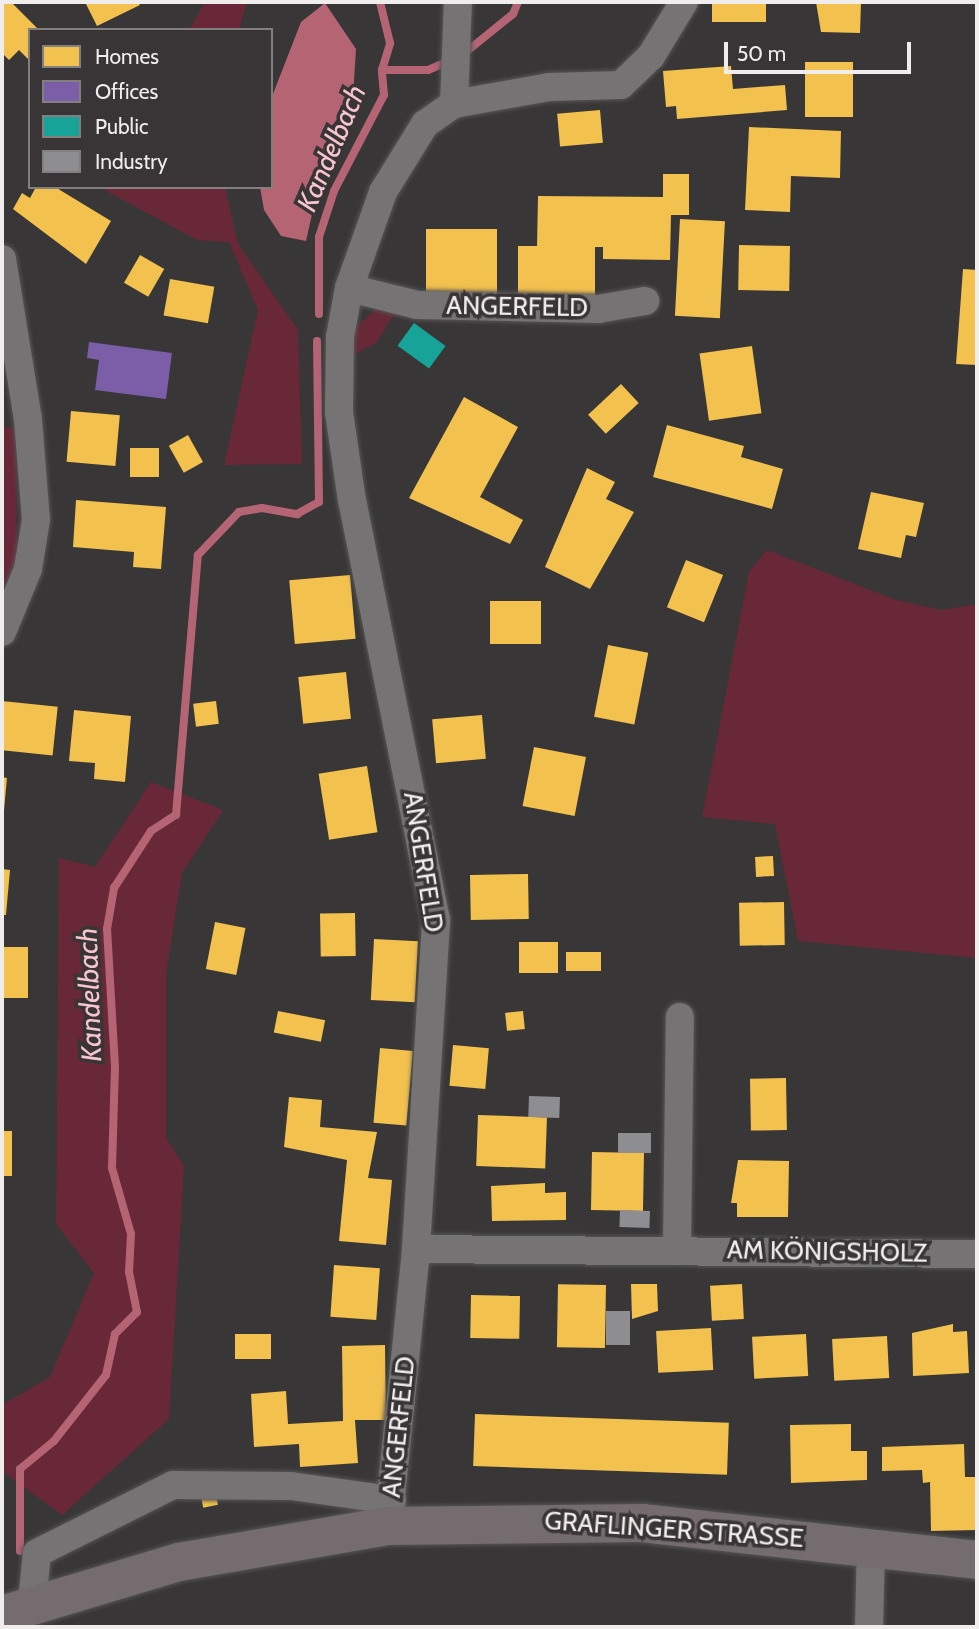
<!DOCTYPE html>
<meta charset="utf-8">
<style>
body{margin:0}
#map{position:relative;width:979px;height:1629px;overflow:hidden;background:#383637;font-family:Cabin,sans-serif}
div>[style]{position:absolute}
.green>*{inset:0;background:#682837}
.water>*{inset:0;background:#b56474}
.homes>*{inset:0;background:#f2c14e;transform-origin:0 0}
.offices>*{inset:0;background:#7b5ea7}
.public>*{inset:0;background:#17a398;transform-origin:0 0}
.industry>*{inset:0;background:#8d8d92;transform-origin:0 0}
.stream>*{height:8px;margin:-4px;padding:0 4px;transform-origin:4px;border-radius:4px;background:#b56474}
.roads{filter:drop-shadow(0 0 2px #565454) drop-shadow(0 0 2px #565454)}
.minor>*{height:28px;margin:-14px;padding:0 14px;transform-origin:14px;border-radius:14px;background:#757373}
.primary>*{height:38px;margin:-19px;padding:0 19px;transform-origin:19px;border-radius:19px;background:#746c6e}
span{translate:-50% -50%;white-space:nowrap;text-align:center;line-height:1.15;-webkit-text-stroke:7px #393536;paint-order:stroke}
.street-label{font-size:26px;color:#f0eded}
.water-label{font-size:28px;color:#f7c5cd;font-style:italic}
.frame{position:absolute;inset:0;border:4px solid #f0eded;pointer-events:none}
.legend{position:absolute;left:28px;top:28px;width:245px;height:161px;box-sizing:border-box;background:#393536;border:2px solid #827f7f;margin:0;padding:9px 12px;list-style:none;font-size:21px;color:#f0eded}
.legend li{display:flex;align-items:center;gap:14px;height:35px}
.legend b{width:35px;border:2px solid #827f7f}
.scale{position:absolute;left:724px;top:42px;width:187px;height:32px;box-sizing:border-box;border:4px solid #f0eded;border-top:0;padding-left:9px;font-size:21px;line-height:24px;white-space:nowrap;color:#f0eded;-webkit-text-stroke:5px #393536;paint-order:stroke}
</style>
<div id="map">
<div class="green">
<div style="clip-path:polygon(205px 2px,247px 2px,239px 30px,189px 30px)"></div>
<div style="clip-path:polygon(99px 187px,225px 187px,238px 244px,298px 330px,302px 464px,224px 465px,258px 310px,229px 242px,197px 240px)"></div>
<div style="clip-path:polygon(377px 308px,404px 313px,392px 317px,377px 342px,352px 356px,353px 330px)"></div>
<div style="clip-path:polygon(16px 427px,17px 560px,2px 590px,2px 428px)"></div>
<div style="clip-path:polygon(767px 550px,896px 600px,941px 610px,977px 604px,977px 958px,798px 941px,775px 824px,702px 817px,749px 572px)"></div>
<div style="clip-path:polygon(151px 782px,223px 810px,182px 873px,166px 975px,166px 1138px,184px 1166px,169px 1419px,62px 1515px,2px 1471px,2px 1405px,50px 1377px,94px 1273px,56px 1224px,59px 858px,95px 867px)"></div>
</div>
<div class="water">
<div style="clip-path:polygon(325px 3px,356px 49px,353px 97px,332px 126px,306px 241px,281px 236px,264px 210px,260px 187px,271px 187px,271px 99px,301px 22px)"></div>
</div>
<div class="homes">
<div style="clip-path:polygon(2px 2px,11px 2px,39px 30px,30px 30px,30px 61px,19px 50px,9px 60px,2px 53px)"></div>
<div style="clip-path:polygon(85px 2px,138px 2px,140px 5px,97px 26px)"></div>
<div style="left:712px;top:2px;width:54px;height:20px"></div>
<div style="clip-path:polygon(816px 2px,861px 2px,860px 33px,821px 32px)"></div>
<div style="left:805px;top:62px;width:48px;height:55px"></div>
<div style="clip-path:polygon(731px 66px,733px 89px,785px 85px,787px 110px,677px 119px,676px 106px,666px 107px,663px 71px)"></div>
<div style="left:600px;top:110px;width:33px;height:43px;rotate:85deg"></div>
<div style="clip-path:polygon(749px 127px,841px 131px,840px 178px,791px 176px,790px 212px,745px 210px)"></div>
<div style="clip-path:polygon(663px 174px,689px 174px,689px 215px,671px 215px,670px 260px,603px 259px,603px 247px,595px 247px,595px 300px,518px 299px,518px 246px,537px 246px,538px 196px,663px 197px)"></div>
<div style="clip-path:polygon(36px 187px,55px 187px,111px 221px,86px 264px,13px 209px,22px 193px,30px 198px)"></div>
<div style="left:680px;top:219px;width:45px;height:97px;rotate:3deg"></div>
<div style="left:426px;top:229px;width:71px;height:64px"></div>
<div style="left:739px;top:245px;width:51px;height:45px;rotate:1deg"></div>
<div style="left:140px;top:255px;width:28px;height:32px;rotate:30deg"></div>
<div style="clip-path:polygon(963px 269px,977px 270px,977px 365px,956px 364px)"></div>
<div style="left:170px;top:279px;width:45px;height:37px;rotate:10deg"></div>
<div style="left:752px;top:346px;width:68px;height:53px;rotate:82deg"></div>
<div style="left:621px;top:384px;width:26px;height:45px;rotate:47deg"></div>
<div style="clip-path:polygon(464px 397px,518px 427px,480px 497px,523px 520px,510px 544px,409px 498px)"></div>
<div style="left:71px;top:411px;width:49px;height:51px;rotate:5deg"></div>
<div style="clip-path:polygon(667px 425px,744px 446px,741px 457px,783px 469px,772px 509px,653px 477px)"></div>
<div style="left:188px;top:435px;width:31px;height:22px;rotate:61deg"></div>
<div style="left:130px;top:448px;width:29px;height:29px"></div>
<div style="clip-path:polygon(587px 468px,615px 482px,606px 499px,634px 512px,590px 589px,545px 567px)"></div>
<div style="clip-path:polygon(871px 492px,924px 503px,916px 537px,906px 535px,901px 558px,858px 549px)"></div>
<div style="clip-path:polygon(76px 500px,166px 507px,161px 569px,133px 567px,134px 552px,73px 547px)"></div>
<div style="left:686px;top:560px;width:40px;height:51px;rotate:22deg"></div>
<div style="left:350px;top:575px;width:64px;height:61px;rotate:85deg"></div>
<div style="left:490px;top:601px;width:51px;height:43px"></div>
<div style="left:608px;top:645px;width:41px;height:73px;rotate:11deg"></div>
<div style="left:346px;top:672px;width:47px;height:48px;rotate:84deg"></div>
<div style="left:2px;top:701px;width:56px;height:49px;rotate:6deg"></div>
<div style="left:216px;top:701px;width:23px;height:23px;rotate:83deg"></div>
<div style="clip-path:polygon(74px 710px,131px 716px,125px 782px,94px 779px,95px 763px,69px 761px)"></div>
<div style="left:482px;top:715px;width:44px;height:50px;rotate:85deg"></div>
<div style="left:534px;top:747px;width:53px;height:60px;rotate:11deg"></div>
<div style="left:367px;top:766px;width:67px;height:49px;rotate:81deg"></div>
<div style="clip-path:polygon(2px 777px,7px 778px,4px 810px,2px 810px)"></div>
<div style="left:773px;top:856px;width:20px;height:18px;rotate:87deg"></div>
<div style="clip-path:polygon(2px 869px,10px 870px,6px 915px,2px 915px)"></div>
<div style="left:528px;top:874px;width:45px;height:58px;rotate:89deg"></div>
<div style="left:784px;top:902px;width:43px;height:45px;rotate:89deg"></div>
<div style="left:355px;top:913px;width:43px;height:35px;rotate:89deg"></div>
<div style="left:215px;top:922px;width:31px;height:48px;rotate:11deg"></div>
<div style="left:374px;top:939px;width:44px;height:61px;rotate:3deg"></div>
<div style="left:558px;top:942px;width:31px;height:39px;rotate:90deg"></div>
<div style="left:2px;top:947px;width:26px;height:51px"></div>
<div style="left:601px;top:952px;width:19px;height:35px;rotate:90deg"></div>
<div style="left:278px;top:1011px;width:48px;height:22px;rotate:11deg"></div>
<div style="left:523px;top:1011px;width:18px;height:18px;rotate:84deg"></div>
<div style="left:453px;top:1045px;width:36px;height:41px;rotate:5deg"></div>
<div style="left:380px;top:1048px;width:33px;height:75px;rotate:5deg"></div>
<div style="left:786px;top:1078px;width:52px;height:36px;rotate:89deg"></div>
<div style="clip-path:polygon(289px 1097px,322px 1100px,320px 1127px,377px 1132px,368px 1178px,392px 1180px,386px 1245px,339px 1241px,347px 1160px,284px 1147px)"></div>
<div style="left:478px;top:1115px;width:69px;height:51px;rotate:2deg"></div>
<div style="left:2px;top:1131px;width:10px;height:45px"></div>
<div style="left:592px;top:1152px;width:52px;height:58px;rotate:1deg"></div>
<div style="clip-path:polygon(738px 1160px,789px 1161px,788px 1217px,737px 1217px,737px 1203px,731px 1203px)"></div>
<div style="clip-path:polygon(545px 1183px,545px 1193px,566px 1192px,566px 1220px,492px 1221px,491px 1186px)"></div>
<div style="left:334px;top:1265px;width:46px;height:52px;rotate:4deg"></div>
<div style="clip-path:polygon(631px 1284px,657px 1284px,658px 1311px,632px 1319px)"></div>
<div style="left:742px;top:1284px;width:35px;height:32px;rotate:87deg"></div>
<div style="left:606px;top:1285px;width:63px;height:48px;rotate:91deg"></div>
<div style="left:471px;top:1295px;width:49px;height:43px;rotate:1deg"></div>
<div style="clip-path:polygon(953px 1324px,953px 1332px,967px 1331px,969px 1373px,913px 1376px,912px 1333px)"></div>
<div style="left:711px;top:1328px;width:42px;height:55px;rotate:87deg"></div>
<div style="left:235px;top:1334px;width:36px;height:25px"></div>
<div style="left:806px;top:1334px;width:42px;height:54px;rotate:87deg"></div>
<div style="left:887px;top:1336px;width:42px;height:55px;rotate:87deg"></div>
<div style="clip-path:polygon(385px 1345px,386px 1420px,355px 1420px,358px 1463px,300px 1467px,299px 1444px,254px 1447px,251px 1394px,286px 1391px,288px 1424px,343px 1421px,342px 1346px)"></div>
<div style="left:475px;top:1414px;width:254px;height:52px;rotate:2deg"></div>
<div style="clip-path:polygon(851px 1424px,851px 1451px,867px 1451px,867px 1480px,791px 1483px,790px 1425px)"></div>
<div style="clip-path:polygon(964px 1444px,965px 1477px,977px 1477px,977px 1530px,931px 1531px,930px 1482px,923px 1483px,922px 1470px,882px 1471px,882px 1447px)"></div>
<div style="left:216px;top:1495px;width:10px;height:15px;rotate:79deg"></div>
</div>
<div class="offices">
<div style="clip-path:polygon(89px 342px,172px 353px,166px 399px,95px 390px,99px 360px,87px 358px)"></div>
</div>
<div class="public">
<div style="left:414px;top:323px;width:39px;height:28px;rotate:36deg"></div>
</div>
<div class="industry">
<div style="left:529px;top:1096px;width:31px;height:21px;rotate:2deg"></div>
<div style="left:618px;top:1133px;width:33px;height:20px"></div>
<div style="left:620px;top:1210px;width:30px;height:17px;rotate:2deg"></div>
<div style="left:606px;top:1311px;width:24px;height:34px"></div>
</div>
<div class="stream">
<div style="left:461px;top:56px;width:67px;rotate:-38.9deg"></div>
<div style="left:513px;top:14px;width:13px;rotate:-67deg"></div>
<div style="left:382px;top:70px;width:46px"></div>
<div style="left:428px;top:70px;width:23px;rotate:-23deg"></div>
<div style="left:319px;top:314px;width:77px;rotate:-90deg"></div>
<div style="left:319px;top:237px;width:48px;rotate:-71.9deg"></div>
<div style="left:334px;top:191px;width:108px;rotate:-62.5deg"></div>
<div style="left:384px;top:95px;width:25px;rotate:-95deg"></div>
<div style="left:382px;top:70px;width:28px;rotate:-73deg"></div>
<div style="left:390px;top:43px;width:42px;rotate:-103.7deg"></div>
<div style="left:20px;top:1551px;width:82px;rotate:-90deg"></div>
<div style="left:20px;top:1469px;width:44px;rotate:-39.5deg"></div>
<div style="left:54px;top:1441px;width:84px;rotate:-51.8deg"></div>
<div style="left:106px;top:1375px;width:42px;rotate:-77.6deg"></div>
<div style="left:115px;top:1334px;width:31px;rotate:-45deg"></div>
<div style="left:137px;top:1312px;width:41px;rotate:-101.3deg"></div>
<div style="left:129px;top:1272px;width:38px;rotate:-87deg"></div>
<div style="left:131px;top:1234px;width:69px;rotate:-106.1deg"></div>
<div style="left:112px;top:1168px;width:101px;rotate:-88.3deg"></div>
<div style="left:115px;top:1067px;width:138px;rotate:-93.3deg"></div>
<div style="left:107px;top:929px;width:42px;rotate:-80.3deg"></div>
<div style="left:114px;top:888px;width:68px;rotate:-57deg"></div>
<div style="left:151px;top:831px;width:30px;rotate:-33deg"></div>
<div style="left:176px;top:815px;width:261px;rotate:-85.2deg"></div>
<div style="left:198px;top:555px;width:59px;rotate:-46.4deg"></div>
<div style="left:239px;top:512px;width:23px;rotate:-10deg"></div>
<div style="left:262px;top:508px;width:36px;rotate:10deg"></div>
<div style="left:297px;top:514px;width:25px;rotate:-29deg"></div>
<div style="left:319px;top:502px;width:161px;rotate:-90.7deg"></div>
</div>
<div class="roads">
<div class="minor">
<div style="left:454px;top:104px;width:97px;rotate:-10.1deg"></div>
<div style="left:549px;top:87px;width:72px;rotate:-1.6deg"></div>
<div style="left:621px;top:85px;width:42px;rotate:-44deg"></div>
<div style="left:651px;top:56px;width:63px;rotate:-58.6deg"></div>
<div style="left:2px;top:259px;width:162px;rotate:80.8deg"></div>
<div style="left:28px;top:419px;width:101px;rotate:85.5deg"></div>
<div style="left:36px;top:520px;width:50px;rotate:99.3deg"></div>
<div style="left:28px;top:569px;width:68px;rotate:112.4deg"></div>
<div style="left:349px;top:288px;width:70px;rotate:14deg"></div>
<div style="left:417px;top:305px;width:181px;rotate:1.3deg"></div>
<div style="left:598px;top:309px;width:48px;rotate:-9.7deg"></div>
<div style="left:416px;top:1249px;width:561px;rotate:0.51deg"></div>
<div style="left:677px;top:1250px;width:233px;rotate:-89.3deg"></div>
<div style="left:388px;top:1526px;width:278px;rotate:-84.2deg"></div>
<div style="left:416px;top:1249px;width:330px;rotate:-86.5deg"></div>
<div style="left:436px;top:920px;width:427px;rotate:-101.3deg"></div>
<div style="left:352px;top:501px;width:90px;rotate:-98.3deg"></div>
<div style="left:339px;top:412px;width:75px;rotate:-89.2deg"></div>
<div style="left:340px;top:337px;width:50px;rotate:-79.6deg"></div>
<div style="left:349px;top:288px;width:102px;rotate:-70.5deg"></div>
<div style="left:383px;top:192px;width:80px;rotate:-58.3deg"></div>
<div style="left:425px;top:124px;width:35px;rotate:-35deg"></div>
<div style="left:454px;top:104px;width:102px;rotate:-87.8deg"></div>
<div style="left:32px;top:1602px;width:49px;rotate:-84.2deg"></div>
<div style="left:37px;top:1553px;width:152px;rotate:-26.6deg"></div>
<div style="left:173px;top:1485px;width:118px;rotate:0.5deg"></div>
<div style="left:291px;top:1486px;width:102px;rotate:7.9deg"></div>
<div style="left:869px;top:1627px;width:81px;rotate:-88.6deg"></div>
</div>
<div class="primary">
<div style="left:2px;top:1615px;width:185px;rotate:-16.7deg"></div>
<div style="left:179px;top:1562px;width:212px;rotate:-9.8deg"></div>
<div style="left:388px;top:1526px;width:254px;rotate:-0.7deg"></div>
<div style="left:642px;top:1523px;width:337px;rotate:6.3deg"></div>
</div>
</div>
<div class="street-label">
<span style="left:517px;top:307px;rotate:1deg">ANGERFELD</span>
<span style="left:423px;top:862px;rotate:81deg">ANGERFELD</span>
<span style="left:827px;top:1252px;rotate:1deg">AM KÖNIGSHOLZ</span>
<span style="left:399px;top:1427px;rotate:-84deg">ANGERFELD</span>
<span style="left:674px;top:1530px;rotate:4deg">GRAFLINGER STRASSE</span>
</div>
<div class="water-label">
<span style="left:331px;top:148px;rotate:-67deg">Kandelbach</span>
<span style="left:89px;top:995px;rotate:-92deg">Kandelbach</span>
</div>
<div class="frame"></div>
<ul class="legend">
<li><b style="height:19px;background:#f2c14e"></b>Homes</li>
<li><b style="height:19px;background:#7b5ea7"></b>Offices</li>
<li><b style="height:19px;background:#17a398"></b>Public</li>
<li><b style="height:19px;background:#8d8d92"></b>Industry</li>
</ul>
<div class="scale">50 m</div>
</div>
